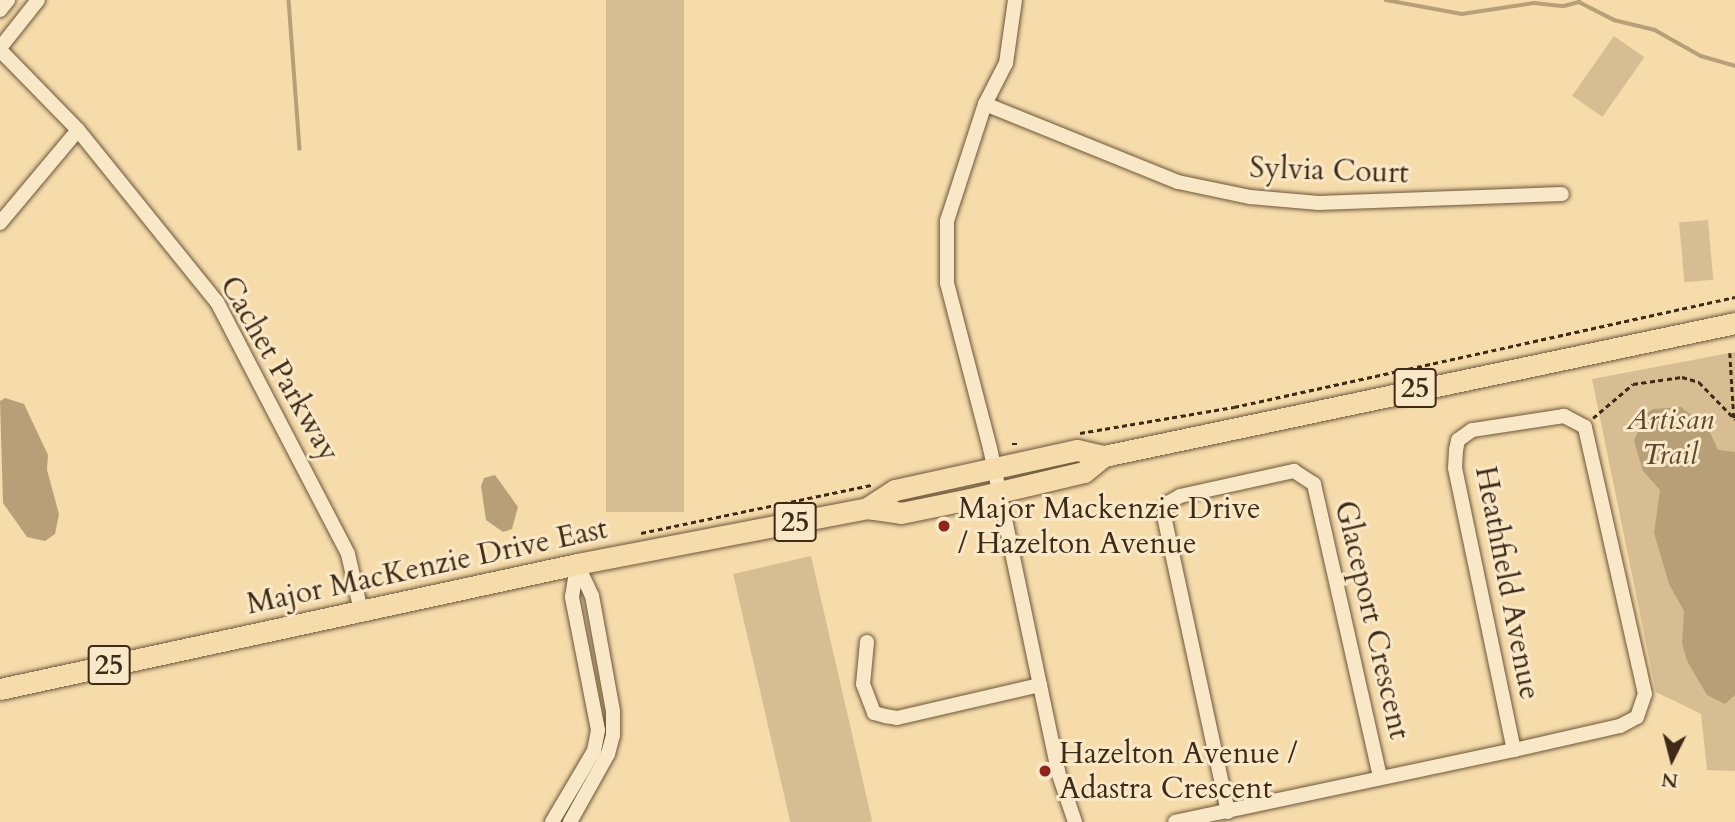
<!DOCTYPE html>
<style>
body{margin:0}
#map{position:relative;width:1735px;height:822px;overflow:hidden;background:#f6dcab;font-family:Cardo,serif}
div>[style]{position:absolute}
.green>*{inset:0;background:#d7be92;transform-origin:0 0}
.water>*{inset:0;background:#b79f78}
.stream>*{height:3.5px;margin:-1.75px;padding:0 1.75px;transform-origin:1.75px;border-radius:1.75px;background:#b79f78}
.path>*{height:2.5px;margin-top:-1.25px;transform-origin:0;background:repeating-linear-gradient(90deg,#3e2a16 0 5px,transparent 0 8.5px)}
.roads{filter:drop-shadow(0 0 2px #6c563b) drop-shadow(0 0 2px #6c563b)}
.street>*{height:14px;margin:-7px;padding:0 7px;transform-origin:7px;border-radius:7px;background:#f9e8c8}
.primary>*{height:21px;margin:-10.5px;padding:0 10.5px;transform-origin:10.5px;border-radius:10.5px;background:#f6dcab}
.dots>*{width:19px;height:19px;translate:-50% -50%;box-sizing:border-box;border:4px solid #f9e8c8;border-radius:50%}
span{translate:-50% -50%;white-space:nowrap;text-align:center;line-height:1.15;-webkit-text-stroke:6px #f9e8c8;paint-order:stroke}
.shield-label span{padding:2px 5px;background:#f9e8c8;border:2px solid;border-radius:5px;-webkit-text-stroke-width:0}
.shield-label{font-size:28px;color:#3e2a16;font-weight:700}
.street-label{font-size:30px;color:#3e2a16}
.park-label{font-size:30px;color:#5d482f;font-style:italic}
.poi-label{font-size:30px;color:#3e2a16}
.left{translate:0 -50%;text-align:left}
.north{position:absolute;left:1637px;top:724px;width:70px;height:70px;-webkit-text-stroke:5px #f9e8c8;paint-order:stroke;rotate:186deg;font-size:19px;font-weight:700;line-height:28px;text-align:center;color:#3e2a16}
.north::after{content:'';display:block;margin:auto;width:24px;height:32px;background:#3e2a16;clip-path:polygon(50% 0,100% 100%,50% 72%,0 100%)}
</style>
<div id="map">
<div class="green">
<div style="left:606px;top:0;width:78px;height:512px"></div>
<div style="left:1614px;top:36px;width:37px;height:73px;rotate:35deg"></div>
<div style="left:1708px;top:220px;width:60px;height:29px;rotate:85deg"></div>
<div style="clip-path:polygon(1735px 352px,1735px 771px,1707px 770px,1701px 714px,1656px 692px,1592px 379px)"></div>
<div style="left:811px;top:556px;width:272px;height:80px;rotate:77deg"></div>
</div>
<div class="water">
<div style="clip-path:polygon(5px 398px,24px 404px,48px 455px,47px 470px,59px 514px,55px 534px,45px 541px,27px 537px,3px 503px,0 401px)"></div>
<div style="clip-path:polygon(1681px 407px,1708px 428px,1718px 450px,1735px 452px,1735px 695px,1725px 704px,1707px 695px,1687px 661px,1682px 643px,1684px 611px,1669px 584px,1654px 533px,1660px 490px,1643px 471px,1634px 441px,1645px 414px,1653px 409px)"></div>
<div style="clip-path:polygon(495px 475px,518px 507px,512px 529px,503px 532px,486px 520px,481px 486px,484px 478px)"></div>
</div>
<div class="stream">
<div style="left:289px;top:0;width:149px;rotate:85.8deg"></div>
<div style="left:1386px;top:0;width:77px;rotate:10.4deg"></div>
<div style="left:1462px;top:14px;width:73px;rotate:-8.7deg"></div>
<div style="left:1534px;top:3px;width:30px;rotate:6deg"></div>
<div style="left:1564px;top:6px;width:16px;rotate:-15deg"></div>
<div style="left:1579px;top:2px;width:39px;rotate:27deg"></div>
<div style="left:1614px;top:20px;width:42px;rotate:13.7deg"></div>
<div style="left:1655px;top:30px;width:53px;rotate:29.5deg"></div>
<div style="left:1701px;top:56px;width:35px;rotate:16deg"></div>
</div>
<div class="path">
<div style="left:1730px;top:353px;width:66px;rotate:86.5deg"></div>
<div style="left:1593px;top:418px;width:52px;rotate:-40.4deg"></div>
<div style="left:1633px;top:384px;width:49px;rotate:-8.1deg"></div>
<div style="left:1682px;top:377px;width:18px;rotate:16deg"></div>
<div style="left:1699px;top:382px;width:52px;rotate:45.8deg"></div>
<div style="left:1080px;top:433px;width:156px;rotate:-9.6deg"></div>
<div style="left:1234px;top:407px;width:513px;rotate:-12.38deg"></div>
<div style="left:1012px;top:444px;width:7px"></div>
<div style="left:641px;top:533px;width:235px;rotate:-11.8deg"></div>
</div>
<div class="roads">
<div class="street">
<div style="left:1015px;top:0;width:64px;rotate:98.1deg"></div>
<div style="left:1006px;top:63px;width:46px;rotate:117.1deg"></div>
<div style="left:985px;top:104px;width:123px;rotate:108deg"></div>
<div style="left:947px;top:221px;width:62px;rotate:90deg"></div>
<div style="left:947px;top:283px;width:171px;rotate:75.4deg"></div>
<div style="left:990px;top:448px;width:331px;rotate:78.1deg"></div>
<div style="left:1058px;top:772px;width:53px;rotate:71.2deg"></div>
<div style="left:0;top:10px;width:13px;rotate:-51deg"></div>
<div style="left:0;top:48px;width:61px;rotate:-51.6deg"></div>
<div style="left:0;top:50px;width:112px;rotate:45.7deg"></div>
<div style="left:78px;top:130px;width:221px;rotate:51.1deg"></div>
<div style="left:217px;top:302px;width:284px;rotate:62.5deg"></div>
<div style="left:348px;top:554px;width:58px;rotate:77.2deg"></div>
<div style="left:985px;top:104px;width:208px;rotate:22deg"></div>
<div style="left:1178px;top:182px;width:74px;rotate:11.8deg"></div>
<div style="left:1250px;top:197px;width:69px;rotate:5deg"></div>
<div style="left:1319px;top:203px;width:243px;rotate:-2.1deg"></div>
<div style="left:0;top:223px;width:121px;rotate:-50deg"></div>
<div style="left:867px;top:642px;width:42px;rotate:95.4deg"></div>
<div style="left:863px;top:684px;width:31px;rotate:69deg"></div>
<div style="left:874px;top:713px;width:11px;rotate:15deg"></div>
<div style="left:885px;top:716px;width:12px;rotate:9deg"></div>
<div style="left:897px;top:718px;width:147px;rotate:-13deg"></div>
<div style="left:1228px;top:812px;width:303px;rotate:-102.2deg"></div>
<div style="left:1164px;top:516px;width:14px;rotate:-73deg"></div>
<div style="left:1168px;top:503px;width:14px;rotate:-30deg"></div>
<div style="left:1180px;top:496px;width:117px;rotate:-12.4deg"></div>
<div style="left:1294px;top:471px;width:24px;rotate:33deg"></div>
<div style="left:1314px;top:484px;width:300px;rotate:77.3deg"></div>
<div style="left:552px;top:822px;width:82px;rotate:-59.4deg"></div>
<div style="left:594px;top:751px;width:21px;rotate:-79deg"></div>
<div style="left:598px;top:730px;width:136px;rotate:-101.1deg"></div>
<div style="left:572px;top:597px;width:32px;rotate:-81deg"></div>
<div style="left:570px;top:822px;width:78px;rotate:-60.8deg"></div>
<div style="left:608px;top:754px;width:20px;rotate:-75deg"></div>
<div style="left:613px;top:735px;width:24px;rotate:-90deg"></div>
<div style="left:613px;top:711px;width:117px;rotate:-100.3deg"></div>
<div style="left:592px;top:596px;width:35px;rotate:-115deg"></div>
<div style="left:1175px;top:822px;width:347px;rotate:-12deg"></div>
<div style="left:1514px;top:750px;width:109px;rotate:-12.8deg"></div>
<div style="left:1620px;top:726px;width:19px;rotate:-28deg"></div>
<div style="left:1637px;top:717px;width:24px;rotate:-71deg"></div>
<div style="left:1645px;top:694px;width:274px;rotate:-102.7deg"></div>
<div style="left:1585px;top:427px;width:24px;rotate:-152deg"></div>
<div style="left:1564px;top:416px;width:93px;rotate:171.3deg"></div>
<div style="left:1472px;top:430px;width:17px;rotate:144deg"></div>
<div style="left:1458px;top:440px;width:10px;rotate:101deg"></div>
<div style="left:1456px;top:450px;width:18px;rotate:93deg"></div>
<div style="left:1455px;top:468px;width:288px;rotate:78.2deg"></div>
</div>
<div class="primary">
<div style="left:867px;top:508px;width:33px;rotate:-33deg"></div>
<div style="left:895px;top:490px;width:186px;rotate:-12.4deg"></div>
<div style="left:1077px;top:450px;width:28px;rotate:13deg"></div>
<div style="left:1104px;top:456px;width:645px;rotate:-11.9deg"></div>
<div style="left:0;top:689px;width:590px;rotate:-12.22deg"></div>
<div style="left:577px;top:564px;width:295px;rotate:-10.9deg"></div>
<div style="left:867px;top:508px;width:34px;rotate:8deg"></div>
<div style="left:901px;top:513px;width:70px;rotate:-11.5deg"></div>
<div style="left:970px;top:499px;width:117px;rotate:-13.3deg"></div>
<div style="left:1084px;top:472px;width:26px;rotate:-39deg"></div>
</div>
</div>
<div class="dots">
<div style="left:944px;top:526px;background:#8f2418"></div>
<div style="left:1045px;top:771px;background:#8f2418"></div>
</div>
<div class="shield-label">
<span style="left:1415px;top:388px">25</span>
<span style="left:795px;top:522px">25</span>
<span style="left:109px;top:665px">25</span>
</div>
<div class="street-label">
<span style="left:1329px;top:171px;rotate:2deg">Sylvia Court</span>
<span style="left:279px;top:369px;rotate:60deg">Cachet Parkway</span>
<span style="left:427px;top:567px;rotate:-12deg">Major MacKenzie Drive East</span>
<span style="left:1507px;top:583px;rotate:79deg">Heathfield Avenue</span>
<span style="left:1372px;top:620px;rotate:77deg">Glaceport Crescent</span>
</div>
<div class="park-label">
<span style="left:1670px;top:437px">Artisan<br>Trail</span>
</div>
<div class="poi-label">
<span class="left" style="left:958px;top:526px">Major Mackenzie Drive<br>/ Hazelton Avenue</span>
<span class="left" style="left:1059px;top:771px">Hazelton Avenue /<br>Adastra Crescent</span>
</div>
<div class="north">N</div>
</div>
